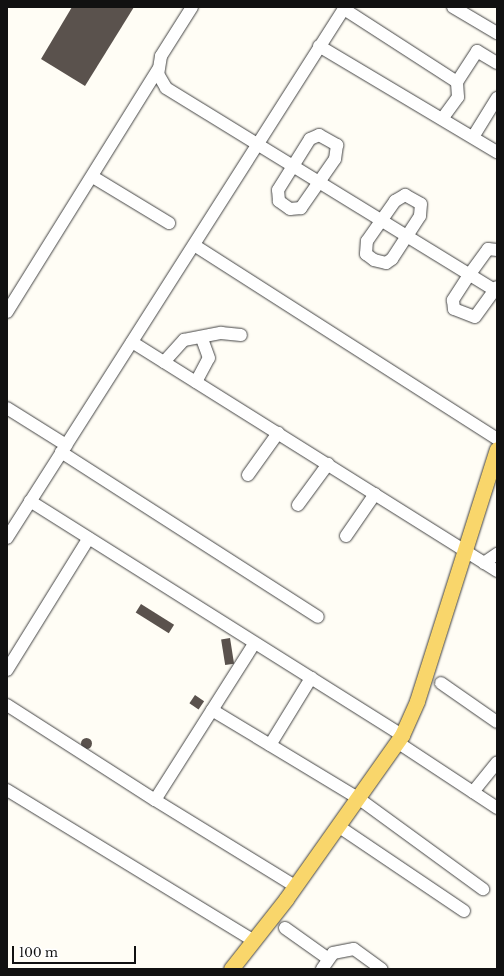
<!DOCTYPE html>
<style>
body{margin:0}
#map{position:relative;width:504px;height:976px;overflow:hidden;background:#fffdf5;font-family:"Libre Baskerville",serif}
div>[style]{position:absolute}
.building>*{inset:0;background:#5a524d;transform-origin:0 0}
.round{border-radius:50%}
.roads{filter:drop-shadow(0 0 1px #444) drop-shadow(0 0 1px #444)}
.minor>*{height:12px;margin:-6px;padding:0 6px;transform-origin:6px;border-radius:6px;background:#fff}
.major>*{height:15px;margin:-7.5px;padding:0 7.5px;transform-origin:7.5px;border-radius:7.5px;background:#f9d66b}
span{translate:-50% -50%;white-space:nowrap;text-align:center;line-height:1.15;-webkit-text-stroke:4px #fff;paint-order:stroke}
.frame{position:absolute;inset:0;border:8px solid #111;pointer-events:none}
.scale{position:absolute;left:12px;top:946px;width:124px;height:18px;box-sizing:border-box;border:2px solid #111;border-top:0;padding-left:5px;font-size:12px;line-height:14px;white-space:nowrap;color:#111;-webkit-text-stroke:3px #fff;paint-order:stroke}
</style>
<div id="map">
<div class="building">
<div style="clip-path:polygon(72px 7px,134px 7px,85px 86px,41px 59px)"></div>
<div style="left:141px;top:604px;width:39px;height:10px;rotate:32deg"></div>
<div style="left:230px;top:638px;width:26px;height:9px;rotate:81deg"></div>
<div style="left:195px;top:695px;width:11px;height:10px;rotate:34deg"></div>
<div class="round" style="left:80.5px;top:737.5px;width:11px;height:11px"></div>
</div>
<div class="roads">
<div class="minor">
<div style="left:192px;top:7px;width:58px;rotate:122.3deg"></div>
<div style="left:161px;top:56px;width:18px;rotate:99deg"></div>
<div style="left:158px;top:74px;width:16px;rotate:60deg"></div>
<div style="left:166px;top:88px;width:389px;rotate:31.6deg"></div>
<div style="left:453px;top:7px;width:51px;rotate:30.6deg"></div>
<div style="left:344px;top:9px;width:135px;rotate:32.9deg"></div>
<div style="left:457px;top:82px;width:37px;rotate:-57deg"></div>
<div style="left:477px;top:51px;width:23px;rotate:31deg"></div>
<div style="left:319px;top:46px;width:207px;rotate:30.8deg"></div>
<div style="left:442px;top:119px;width:27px;rotate:-54deg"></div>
<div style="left:458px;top:97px;width:15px;rotate:-94deg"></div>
<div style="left:319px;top:135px;width:21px;rotate:29deg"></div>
<div style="left:337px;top:145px;width:14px;rotate:98deg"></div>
<div style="left:335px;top:159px;width:60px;rotate:124.8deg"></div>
<div style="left:301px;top:208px;width:11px;rotate:175deg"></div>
<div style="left:290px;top:209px;width:14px;rotate:-144deg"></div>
<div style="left:279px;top:201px;width:11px;rotate:-95deg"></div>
<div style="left:278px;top:190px;width:60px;rotate:-57.9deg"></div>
<div style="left:310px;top:139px;width:10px;rotate:-24deg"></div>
<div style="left:473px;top:137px;width:46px;rotate:-58.4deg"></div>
<div style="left:93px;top:177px;width:89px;rotate:31.2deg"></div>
<div style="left:405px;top:195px;width:18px;rotate:29deg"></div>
<div style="left:421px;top:204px;width:12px;rotate:95deg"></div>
<div style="left:420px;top:216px;width:51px;rotate:123.1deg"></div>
<div style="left:392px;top:259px;width:7px;rotate:146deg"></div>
<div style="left:386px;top:263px;width:12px;rotate:-166deg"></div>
<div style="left:374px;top:260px;width:10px;rotate:-143deg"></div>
<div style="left:366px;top:254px;width:13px;rotate:-86deg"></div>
<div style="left:367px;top:241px;width:49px;rotate:-55deg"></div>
<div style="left:395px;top:201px;width:12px;rotate:-31deg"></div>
<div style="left:194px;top:245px;width:360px;rotate:32.6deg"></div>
<div style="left:497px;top:250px;width:9px;rotate:-174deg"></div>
<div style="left:488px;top:249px;width:32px;rotate:126deg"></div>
<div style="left:469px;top:275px;width:30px;rotate:123deg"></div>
<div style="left:453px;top:300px;width:9px;rotate:84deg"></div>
<div style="left:454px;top:309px;width:22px;rotate:21deg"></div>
<div style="left:475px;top:317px;width:37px;rotate:-54deg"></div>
<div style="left:7px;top:312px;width:286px;rotate:-58.1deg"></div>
<div style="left:132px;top:342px;width:431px;rotate:32.1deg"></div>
<div style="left:164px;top:362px;width:30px;rotate:-48deg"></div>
<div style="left:184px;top:340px;width:38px;rotate:-11deg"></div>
<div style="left:221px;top:333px;width:20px;rotate:6deg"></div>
<div style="left:196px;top:382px;width:27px;rotate:-62deg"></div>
<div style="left:209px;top:358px;width:20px;rotate:-110deg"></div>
<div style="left:7px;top:408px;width:70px;rotate:32.1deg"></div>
<div style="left:61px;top:452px;width:305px;rotate:32.7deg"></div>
<div style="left:248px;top:475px;width:52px;rotate:-54.5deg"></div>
<div style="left:30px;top:501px;width:439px;rotate:32.2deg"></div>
<div style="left:298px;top:505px;width:51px;rotate:-53.8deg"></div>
<div style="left:346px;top:536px;width:51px;rotate:-55.4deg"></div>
<div style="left:7px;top:538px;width:629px;rotate:-57.52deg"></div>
<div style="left:484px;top:563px;width:16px;rotate:-35deg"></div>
<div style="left:7px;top:670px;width:155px;rotate:-58.2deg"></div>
<div style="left:441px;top:683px;width:68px;rotate:34.9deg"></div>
<div style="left:7px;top:705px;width:176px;rotate:32.7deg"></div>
<div style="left:155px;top:800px;width:185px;rotate:-57.6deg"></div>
<div style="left:212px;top:710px;width:170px;rotate:31.1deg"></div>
<div style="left:358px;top:798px;width:155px;rotate:36.1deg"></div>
<div style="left:397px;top:742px;width:120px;rotate:33.4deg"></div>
<div style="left:270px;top:745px;width:79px;rotate:-58.5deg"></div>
<div style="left:7px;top:790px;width:288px;rotate:31.4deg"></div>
<div style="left:473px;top:792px;width:38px;rotate:-51deg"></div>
<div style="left:155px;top:800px;width:164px;rotate:31.6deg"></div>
<div style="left:338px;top:826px;width:152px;rotate:34deg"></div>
<div style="left:285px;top:928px;width:52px;rotate:35.5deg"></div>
<div style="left:322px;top:969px;width:19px;rotate:-55deg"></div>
<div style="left:333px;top:953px;width:21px;rotate:-11deg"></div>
<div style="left:354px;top:949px;width:34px;rotate:36deg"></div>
</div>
<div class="major">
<div style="left:231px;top:969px;width:89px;rotate:-51.8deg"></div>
<div style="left:286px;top:899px;width:201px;rotate:-54.7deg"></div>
<div style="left:402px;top:735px;width:37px;rotate:-66deg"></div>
<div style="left:417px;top:701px;width:264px;rotate:-72.4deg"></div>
</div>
</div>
<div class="frame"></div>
<div class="scale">100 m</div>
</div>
